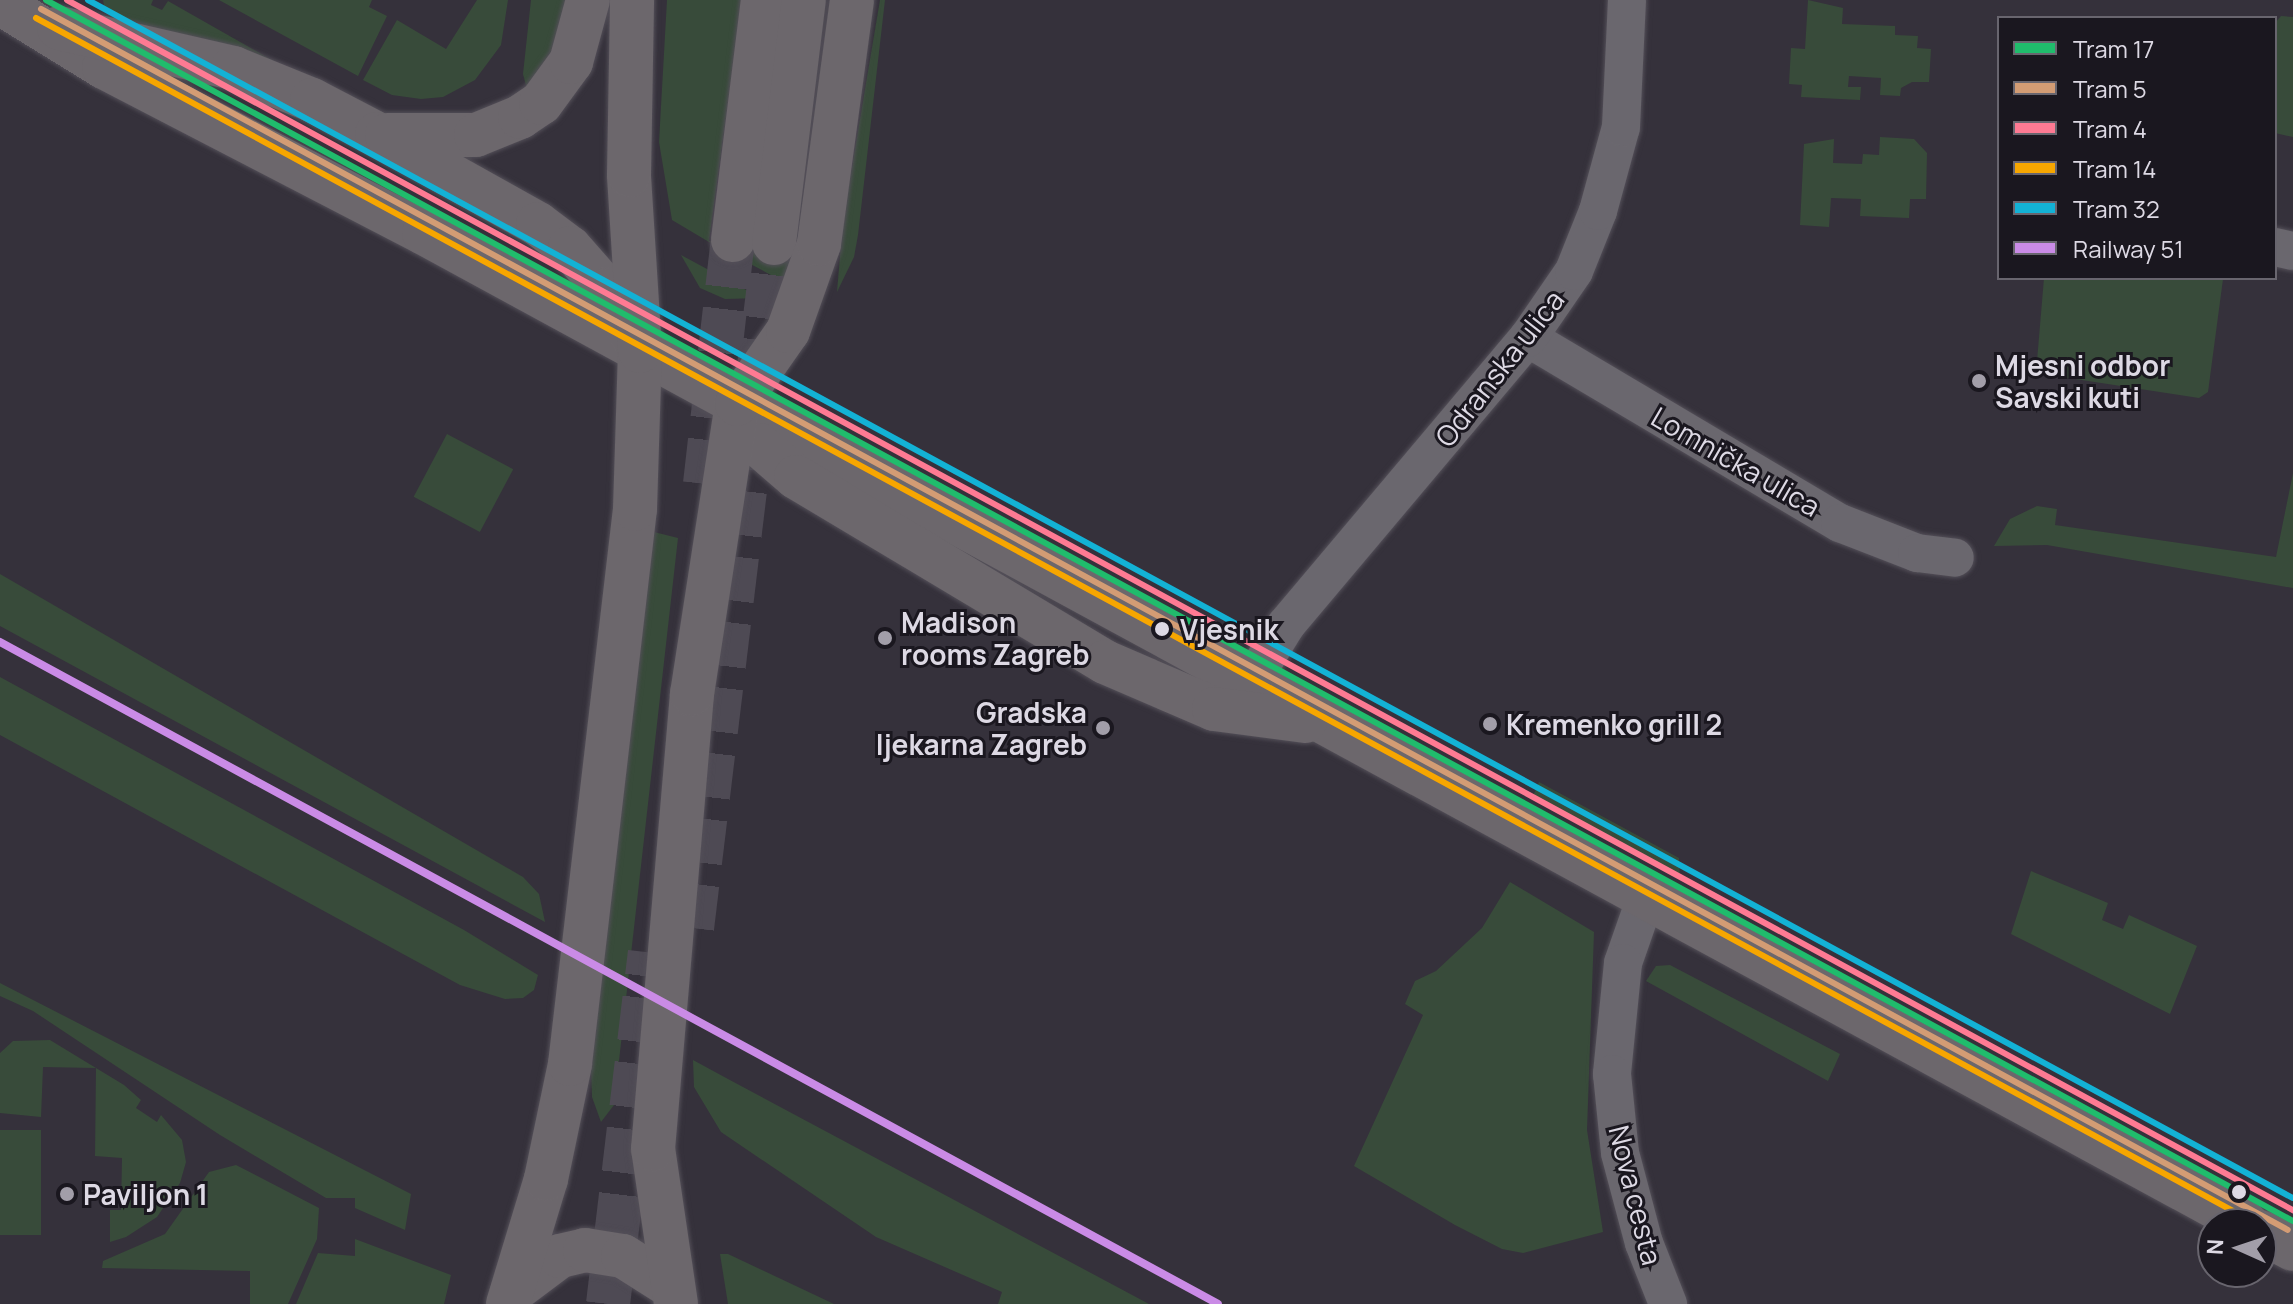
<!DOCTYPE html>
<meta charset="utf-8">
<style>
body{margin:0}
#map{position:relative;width:2293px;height:1304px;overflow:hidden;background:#35313b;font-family:Manrope,sans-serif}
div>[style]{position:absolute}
.green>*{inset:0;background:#384b3a;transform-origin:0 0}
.secondary-tunnel>*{height:44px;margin-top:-22px;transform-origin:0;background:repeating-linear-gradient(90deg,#4e4a54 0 44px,transparent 0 66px)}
.roads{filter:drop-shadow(0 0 2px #534f58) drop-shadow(0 0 2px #534f58)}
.street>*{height:38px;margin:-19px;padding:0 19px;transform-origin:19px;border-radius:19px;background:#6a676e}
.secondary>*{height:44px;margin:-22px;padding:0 22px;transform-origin:22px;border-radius:22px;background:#6c676c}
.rail-1>*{height:8px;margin:-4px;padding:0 4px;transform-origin:4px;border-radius:4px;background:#ca8be6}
.tram-1>*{height:6px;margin:-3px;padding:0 3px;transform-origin:3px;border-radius:3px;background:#20bc6c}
.tram-2>*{height:6px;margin:-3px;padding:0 3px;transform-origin:3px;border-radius:3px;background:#d39c74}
.tram-3>*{height:6px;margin:-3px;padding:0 3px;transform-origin:3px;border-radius:3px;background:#fe7a93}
.tram-4>*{height:6px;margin:-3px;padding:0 3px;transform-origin:3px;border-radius:3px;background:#f7a600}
.tram-5>*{height:6px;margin:-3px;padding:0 3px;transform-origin:3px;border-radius:3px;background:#13b2d5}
.dots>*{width:22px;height:22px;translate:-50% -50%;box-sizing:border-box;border:4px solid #1a171f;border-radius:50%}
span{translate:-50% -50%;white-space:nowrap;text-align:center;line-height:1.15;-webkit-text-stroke:6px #1a171f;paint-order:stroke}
.poi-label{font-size:28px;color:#ddd9e4;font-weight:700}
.left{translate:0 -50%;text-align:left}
.right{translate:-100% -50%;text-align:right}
.street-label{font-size:28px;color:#ddd9e4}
.stop-label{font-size:28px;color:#ddd9e4;font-weight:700}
.legend{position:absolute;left:1997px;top:16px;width:280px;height:264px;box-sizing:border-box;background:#1a171f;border:2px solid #68656e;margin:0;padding:10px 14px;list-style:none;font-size:24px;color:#ddd9e4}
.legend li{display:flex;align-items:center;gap:16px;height:40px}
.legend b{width:40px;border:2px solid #68656e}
.north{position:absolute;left:2197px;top:1208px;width:80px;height:80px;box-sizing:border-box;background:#1a171f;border:2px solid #68656e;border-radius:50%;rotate:273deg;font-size:22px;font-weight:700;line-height:32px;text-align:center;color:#ddd9e4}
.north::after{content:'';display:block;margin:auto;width:28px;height:36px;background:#a29ea9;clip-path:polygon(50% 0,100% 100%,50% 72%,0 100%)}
</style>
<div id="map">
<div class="green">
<div style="clip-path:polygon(103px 0,153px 0,151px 5px,162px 10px,168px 1px,286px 68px,118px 21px,105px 11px)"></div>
<div style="clip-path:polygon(219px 0,372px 0,369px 7px,387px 16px,358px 76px)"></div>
<div style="clip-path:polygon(477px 0,508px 0,501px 45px,475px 80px,443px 97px,421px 99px,392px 95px,363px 80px,397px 20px,446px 49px)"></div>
<div style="clip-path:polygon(531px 0,572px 0,566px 31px,528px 93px,523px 74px)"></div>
<div style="clip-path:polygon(667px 0,742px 0,709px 241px,799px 246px,784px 282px,709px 242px,672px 220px,659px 142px)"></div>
<div style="clip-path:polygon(880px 0,885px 0,858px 235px,854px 257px,837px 292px,843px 220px)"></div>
<div style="clip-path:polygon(1808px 0,1843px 8px,1842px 24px,1895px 26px,1895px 35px,1918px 36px,1917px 48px,1931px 49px,1929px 82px,1912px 82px,1901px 88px,1900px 96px,1880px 95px,1881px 78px,1849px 76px,1848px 87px,1861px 87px,1860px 100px,1801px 97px,1802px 85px,1789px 84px,1791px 48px,1805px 49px)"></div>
<div style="clip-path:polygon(2281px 16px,2293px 17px,2293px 137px,2275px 133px,2275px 23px)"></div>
<div style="clip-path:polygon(1880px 137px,1914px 139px,1927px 153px,1926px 199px,1910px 199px,1909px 218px,1860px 216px,1861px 199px,1831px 198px,1829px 227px,1800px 225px,1804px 144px,1834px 139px,1833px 163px,1862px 164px,1863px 154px,1879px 155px)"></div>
<div style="clip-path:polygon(681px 255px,761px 298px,725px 299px,700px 288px)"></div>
<div style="clip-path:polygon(2044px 278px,2223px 279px,2208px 392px,2199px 398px,2036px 373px)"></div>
<div style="left:447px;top:434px;width:75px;height:71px;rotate:28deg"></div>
<div style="clip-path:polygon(2293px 473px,2293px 588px,2047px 545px,1994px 546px,2010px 519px,2037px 506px,2057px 509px,2055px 525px,2276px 557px)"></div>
<div style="clip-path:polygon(650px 531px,678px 538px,614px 1105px,601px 1122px,592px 1097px,591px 1070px)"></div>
<div style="clip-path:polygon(0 574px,523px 877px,539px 894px,545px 922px,0 626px)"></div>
<div style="clip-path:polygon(0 677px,464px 930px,538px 975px,534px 990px,523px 998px,505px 999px,460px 985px,0 735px)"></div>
<div style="clip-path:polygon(1539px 782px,1679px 858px,1680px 879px,1537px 799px,1533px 796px)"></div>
<div style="clip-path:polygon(2031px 871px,2108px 903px,2102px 920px,2123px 929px,2129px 915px,2197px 946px,2170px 1014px,2011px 934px)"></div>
<div style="clip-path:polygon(1510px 882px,1594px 932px,1587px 1130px,1603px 1232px,1523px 1253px,1502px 1249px,1455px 1225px,1354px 1166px,1423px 1015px,1405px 1004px,1415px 981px,1436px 971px,1482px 928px)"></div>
<div style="clip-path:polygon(1670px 965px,1840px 1054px,1828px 1081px,1646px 981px,1656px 966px)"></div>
<div style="clip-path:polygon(0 983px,411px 1194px,405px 1230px,355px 1208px,355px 1198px,326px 1198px,220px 1135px,33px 1011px,0 996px)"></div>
<div style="clip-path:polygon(50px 1040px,96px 1068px,124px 1085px,141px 1100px,136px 1108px,157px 1122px,161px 1115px,182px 1140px,186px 1162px,180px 1183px,157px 1217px,126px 1237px,110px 1242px,110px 1210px,121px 1210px,122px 1158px,95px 1156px,96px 1068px,43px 1067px,41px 1117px,0 1113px,0 1053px,13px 1041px)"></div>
<div style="clip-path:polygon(693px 1060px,728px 1079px,1149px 1304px,998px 1304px,1002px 1292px,876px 1237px,721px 1132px,694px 1087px)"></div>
<div style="left:0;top:1130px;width:41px;height:105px"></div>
<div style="clip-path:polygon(236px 1165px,319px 1208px,317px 1239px,288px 1304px,250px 1304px,250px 1271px,102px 1268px,103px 1261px,165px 1234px,209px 1172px)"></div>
<div style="clip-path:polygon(355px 1239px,451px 1275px,444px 1304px,296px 1304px,318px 1253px,355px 1256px)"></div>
<div style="clip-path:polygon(728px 1254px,834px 1304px,728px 1304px,720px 1254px)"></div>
</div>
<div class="secondary-tunnel">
<div style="left:757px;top:384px;width:142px;rotate:-83.1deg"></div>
<div style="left:705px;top:484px;width:246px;rotate:-83.5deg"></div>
<div style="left:692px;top:928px;width:467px;rotate:-83.1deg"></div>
<div style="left:608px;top:1304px;width:354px;rotate:-83.2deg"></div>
</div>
<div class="roads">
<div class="street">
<div style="left:2275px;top:247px;width:18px;rotate:13deg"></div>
<div style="left:1528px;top:338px;width:363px;rotate:30.7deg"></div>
<div style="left:1840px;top:523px;width:83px;rotate:21.3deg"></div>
<div style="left:1917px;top:553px;width:38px;rotate:7deg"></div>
<div style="left:1251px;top:682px;width:67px;rotate:-58.4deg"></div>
<div style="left:1286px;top:625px;width:375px;rotate:-49.9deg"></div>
<div style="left:1528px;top:338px;width:81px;rotate:-55.5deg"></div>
<div style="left:1574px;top:271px;width:65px;rotate:-68.2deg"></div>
<div style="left:1598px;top:211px;width:87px;rotate:-74.7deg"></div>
<div style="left:1621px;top:127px;width:127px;rotate:-87.3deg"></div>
<div style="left:1646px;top:897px;width:70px;rotate:109.2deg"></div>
<div style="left:1623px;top:963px;width:112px;rotate:95.7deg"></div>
<div style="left:1612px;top:1074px;width:79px;rotate:84.2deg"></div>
<div style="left:1620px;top:1153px;width:93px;rotate:75.1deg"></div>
<div style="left:1644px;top:1243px;width:66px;rotate:68.5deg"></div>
</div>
<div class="secondary">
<div style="left:0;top:3px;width:122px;rotate:31.6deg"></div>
<div style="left:104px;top:67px;width:360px;rotate:27.4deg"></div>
<div style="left:424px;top:233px;width:2075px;rotate:28.53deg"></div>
<div style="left:59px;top:28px;width:179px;rotate:12.9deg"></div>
<div style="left:233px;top:68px;width:85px;rotate:22.1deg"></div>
<div style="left:312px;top:100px;width:73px;rotate:27.6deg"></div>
<div style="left:377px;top:134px;width:184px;rotate:29.2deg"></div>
<div style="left:538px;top:224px;width:40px;rotate:37deg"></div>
<div style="left:570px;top:248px;width:56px;rotate:48.6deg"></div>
<div style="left:607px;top:290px;width:56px;rotate:60.3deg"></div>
<div style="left:387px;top:135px;width:89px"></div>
<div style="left:476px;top:135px;width:48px;rotate:-22.2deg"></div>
<div style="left:520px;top:117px;width:25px;rotate:-34deg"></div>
<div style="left:541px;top:103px;width:51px;rotate:-53.8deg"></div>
<div style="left:571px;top:62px;width:64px;rotate:-74.7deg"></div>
<div style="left:733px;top:240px;width:242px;rotate:-82.9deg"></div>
<div style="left:774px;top:243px;width:245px;rotate:-83deg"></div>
<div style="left:741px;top:410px;width:39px;rotate:63deg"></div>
<div style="left:759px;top:445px;width:49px;rotate:40.9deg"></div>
<div style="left:796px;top:477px;width:360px;rotate:30.9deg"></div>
<div style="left:1105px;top:662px;width:119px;rotate:23.3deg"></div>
<div style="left:1214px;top:709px;width:92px;rotate:7.5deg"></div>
<div style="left:2261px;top:1232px;width:36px;rotate:28deg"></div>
<div style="left:512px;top:1292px;width:60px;rotate:-36.9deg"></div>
<div style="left:560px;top:1256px;width:26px;rotate:-13deg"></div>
<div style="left:585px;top:1250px;width:38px;rotate:9deg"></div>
<div style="left:623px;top:1256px;width:58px;rotate:32.3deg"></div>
<div style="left:508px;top:1304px;width:131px;rotate:-73.1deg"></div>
<div style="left:546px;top:1179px;width:117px;rotate:-78.2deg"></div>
<div style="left:570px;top:1064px;width:559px;rotate:-83.32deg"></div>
<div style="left:635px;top:509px;width:158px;rotate:-88.2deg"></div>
<div style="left:640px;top:351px;width:176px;rotate:-93.6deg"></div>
<div style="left:629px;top:175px;width:175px;rotate:-89deg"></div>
<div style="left:676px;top:1304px;width:157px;rotate:-98.4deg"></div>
<div style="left:653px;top:1149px;width:457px;rotate:-85.1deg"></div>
<div style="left:692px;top:694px;width:293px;rotate:-81.2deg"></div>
<div style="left:737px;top:404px;width:89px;rotate:-55.1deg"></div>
<div style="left:788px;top:331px;width:92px;rotate:-70.4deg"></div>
<div style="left:819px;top:244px;width:246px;rotate:-82.3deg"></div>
</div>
</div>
<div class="rail-1">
<div style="left:0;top:642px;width:1386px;rotate:28.52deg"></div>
</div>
<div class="tram-1">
<div style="left:46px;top:0;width:2557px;rotate:28.52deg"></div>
</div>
<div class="tram-2">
<div style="left:41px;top:9px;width:2557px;rotate:28.52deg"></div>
</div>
<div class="tram-3">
<div style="left:67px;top:0;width:2534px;rotate:28.53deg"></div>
</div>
<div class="tram-4">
<div style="left:36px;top:18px;width:2527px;rotate:28.5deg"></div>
</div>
<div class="tram-5">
<div style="left:88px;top:0;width:2509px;rotate:28.52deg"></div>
</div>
<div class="dots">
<div style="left:1979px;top:381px;background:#a29ea9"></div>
<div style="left:1162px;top:629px;background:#ddd9e4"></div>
<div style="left:885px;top:638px;background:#a29ea9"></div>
<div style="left:1490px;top:724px;background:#a29ea9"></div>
<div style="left:1103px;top:728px;background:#a29ea9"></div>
<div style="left:2239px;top:1192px;background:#ddd9e4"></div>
<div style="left:67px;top:1194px;background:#a29ea9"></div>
</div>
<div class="poi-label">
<span class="left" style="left:1995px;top:381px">Mjesni odbor<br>Savski kuti</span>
<span class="left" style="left:901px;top:638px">Madison<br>rooms Zagreb</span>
<span class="right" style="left:1087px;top:728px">Gradska<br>ljekarna Zagreb</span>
<span class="left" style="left:1506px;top:724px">Kremenko grill 2</span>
<span class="left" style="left:83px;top:1194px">Paviljon 1</span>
</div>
<div class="street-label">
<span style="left:1499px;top:368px;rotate:-52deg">Odranska ulica</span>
<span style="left:1736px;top:461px;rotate:30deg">Lomnička ulica</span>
<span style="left:1636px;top:1195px;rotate:76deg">Nova cesta</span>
</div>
<div class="stop-label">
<span class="left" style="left:1180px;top:629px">Vjesnik</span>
</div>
<ul class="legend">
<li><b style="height:10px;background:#20bc6c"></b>Tram 17</li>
<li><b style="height:10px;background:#d39c74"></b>Tram 5</li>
<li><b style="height:10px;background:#fe7a93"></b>Tram 4</li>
<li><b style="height:10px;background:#f7a600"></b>Tram 14</li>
<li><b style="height:10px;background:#13b2d5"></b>Tram 32</li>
<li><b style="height:10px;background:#ca8be6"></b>Railway 51</li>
</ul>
<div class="north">N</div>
</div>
